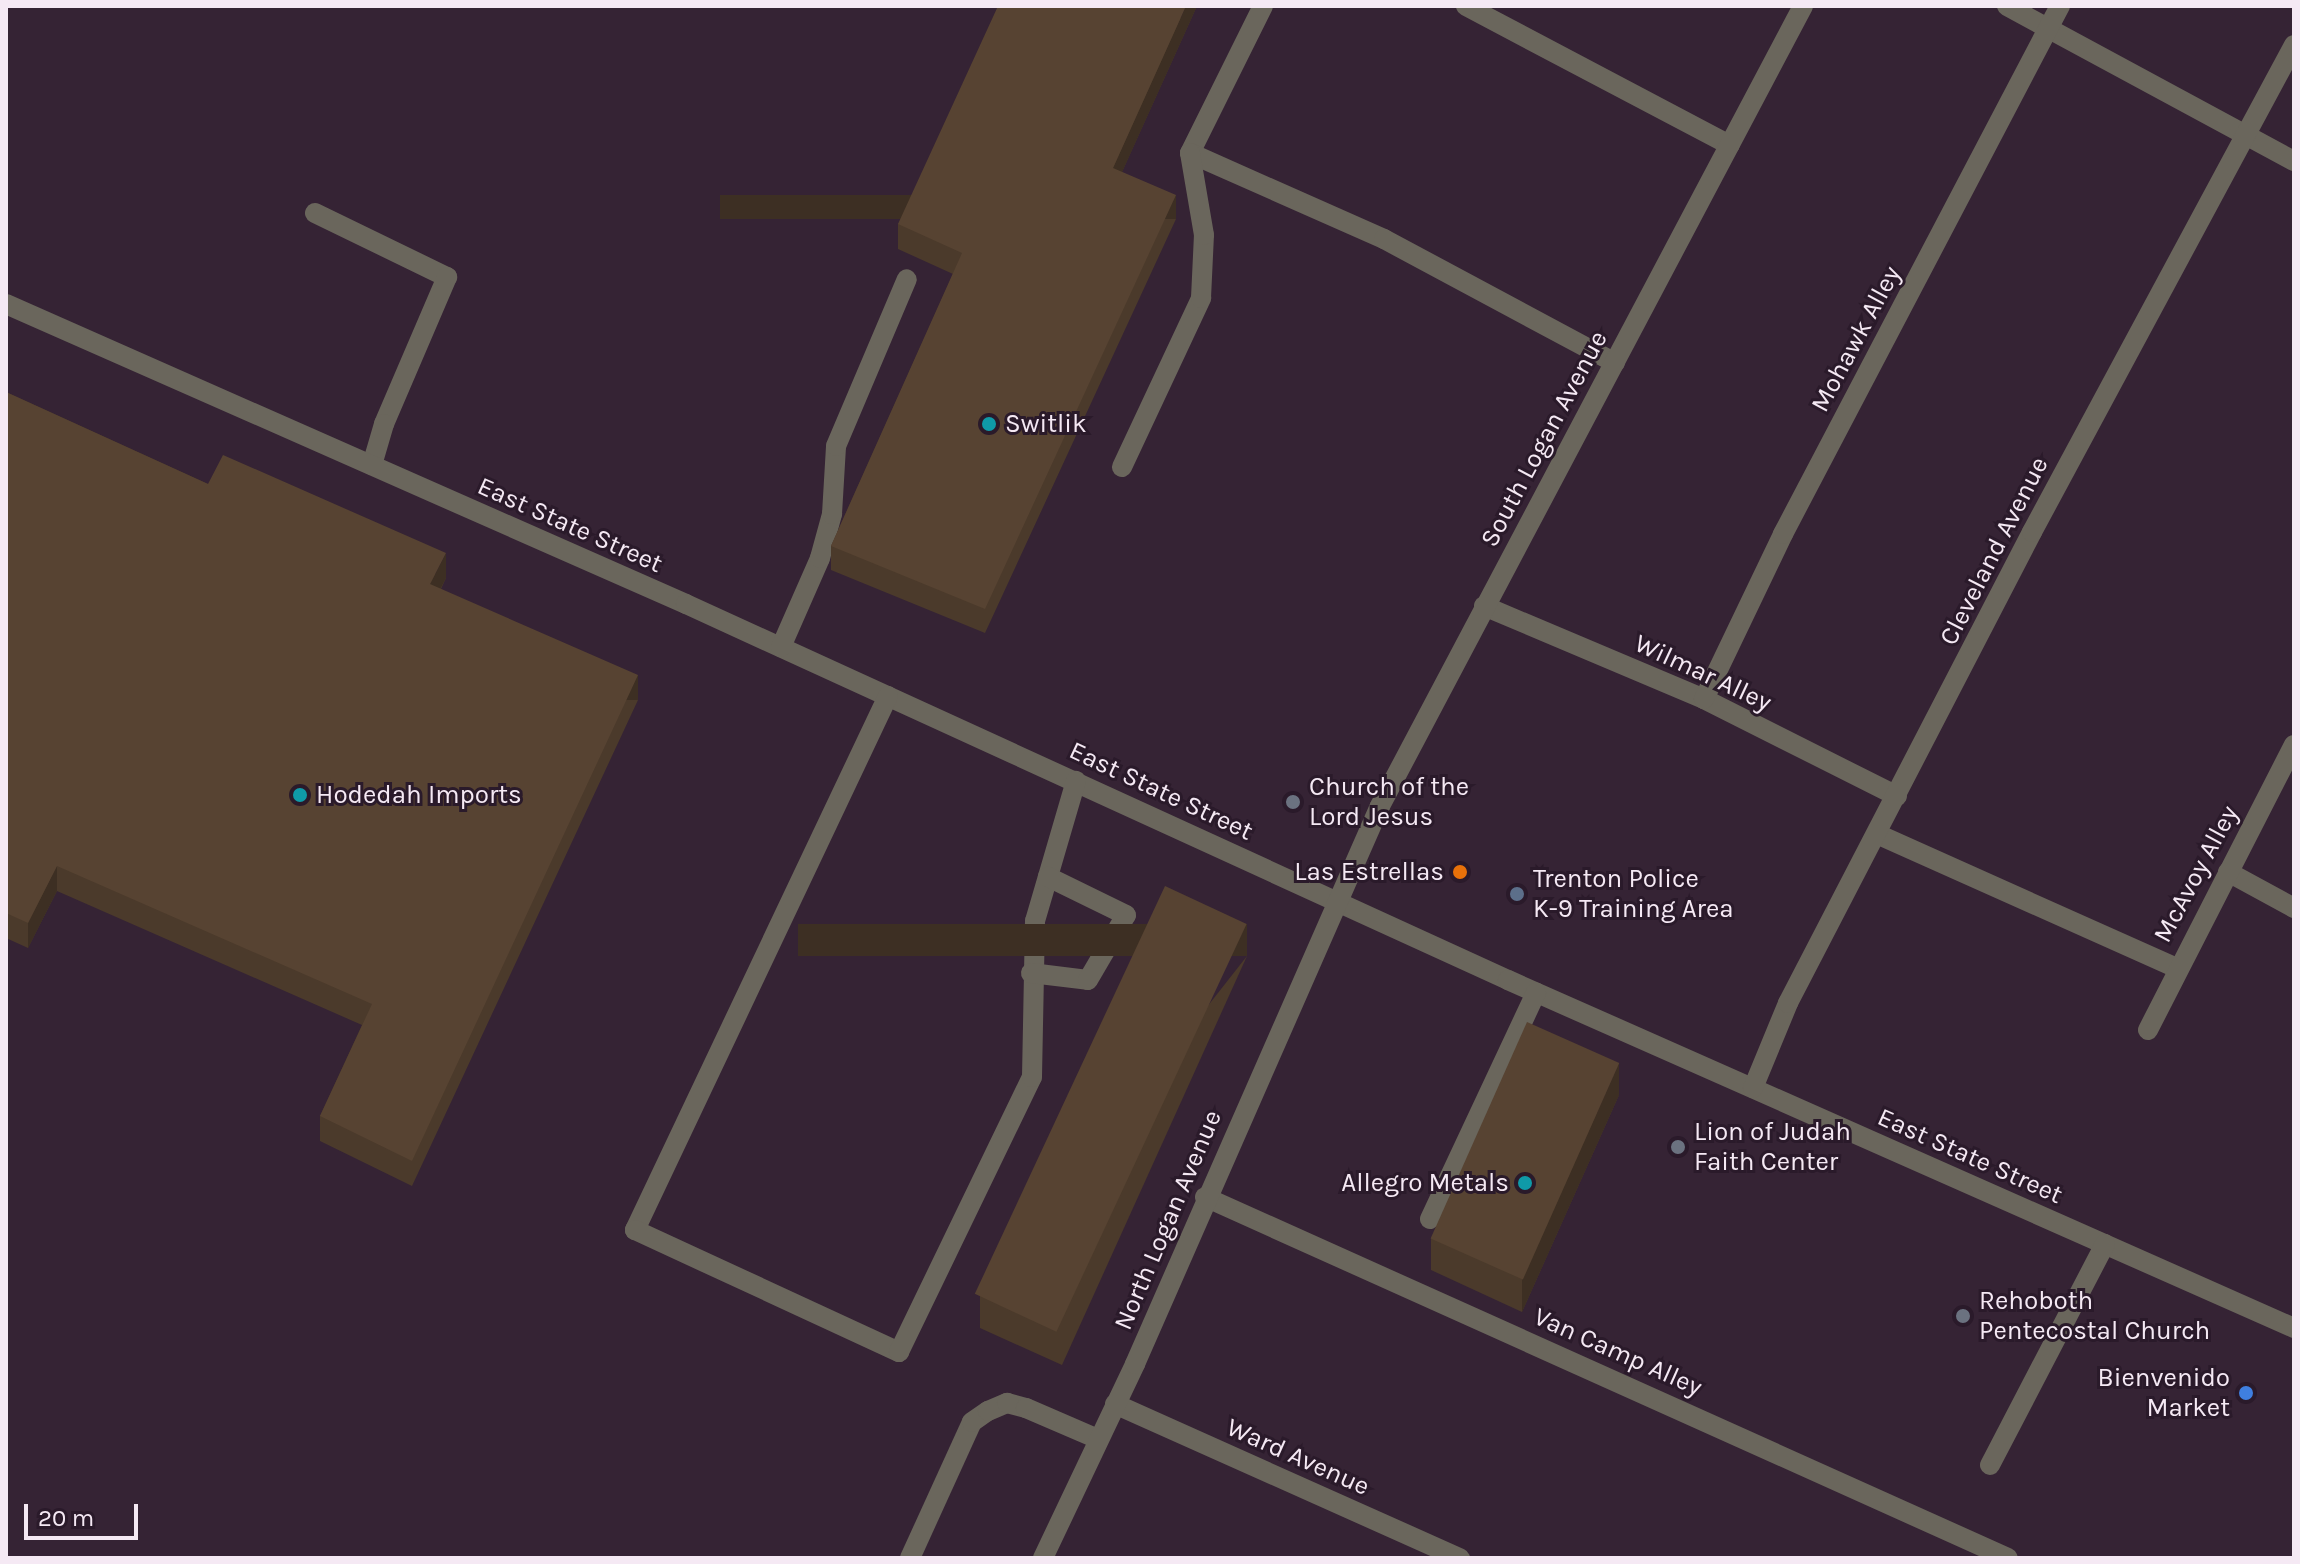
<!DOCTYPE html>
<style>
body{margin:0}
#map{position:relative;width:2300px;height:1564px;overflow:hidden;background:#352334;font-family:Karla,sans-serif}
div>[style]{position:absolute}
.minor>*{height:20px;margin:-10px;padding:0 10px;transform-origin:10px;border-radius:10px;background:#6a665c}
.wall>*{inset:0;background:#4b3a2b}
.shaded-wall>*{inset:0;background:#3d2f23;transform-origin:0 0}
.building>*{inset:0;background:#574332;transform-origin:0 0}
.dots>*{width:22px;height:22px;translate:-50% -50%;box-sizing:border-box;border:4px solid #2a1a2a;border-radius:50%}
span{translate:-50% -50%;white-space:nowrap;text-align:center;line-height:1.15;-webkit-text-stroke:6px #2a1a2a;paint-order:stroke}
.street-label{font-size:26px;color:#f5e9f4}
.poi-label{font-size:26px;color:#f5e9f4}
.left{translate:0 -50%;text-align:left}
.right{translate:-100% -50%;text-align:right}
.frame{position:absolute;inset:0;border:8px solid #f5e9f4;pointer-events:none}
.scale{position:absolute;left:24px;top:1504px;width:114px;height:36px;box-sizing:border-box;border:4px solid #f5e9f4;border-top:0;padding-left:10px;font-size:24px;line-height:28px;white-space:nowrap;color:#f5e9f4;-webkit-text-stroke:6px #2a1a2a;paint-order:stroke}
</style>
<div id="map">
<div class="minor">
<div style="left:1263px;top:6px;width:164px;rotate:116.4deg"></div>
<div style="left:1190px;top:153px;width:212px;rotate:23.9deg"></div>
<div style="left:1384px;top:239px;width:262px;rotate:28.2deg"></div>
<div style="left:1466px;top:6px;width:298px;rotate:27.8deg"></div>
<div style="left:2007px;top:6px;width:326px;rotate:28.4deg"></div>
<div style="left:315px;top:213px;width:147px;rotate:25.9deg"></div>
<div style="left:447px;top:277px;width:160px;rotate:113.2deg"></div>
<div style="left:384px;top:424px;width:43px;rotate:106.3deg"></div>
<div style="left:6px;top:304px;width:743px;rotate:23.81deg"></div>
<div style="left:686px;top:604px;width:904px;rotate:24.58deg"></div>
<div style="left:1508px;top:980px;width:860px;rotate:23.88deg"></div>
<div style="left:1122px;top:467px;width:187px;rotate:-64.9deg"></div>
<div style="left:1201px;top:298px;width:63px;rotate:-87.3deg"></div>
<div style="left:1204px;top:235px;width:83px;rotate:-99.7deg"></div>
<div style="left:1484px;top:606px;width:239px;rotate:22.9deg"></div>
<div style="left:1704px;top:699px;width:216px;rotate:26.7deg"></div>
<div style="left:781px;top:647px;width:97px;rotate:-66.3deg"></div>
<div style="left:820px;top:558px;width:46px;rotate:-74.7deg"></div>
<div style="left:832px;top:514px;width:68px;rotate:-86.6deg"></div>
<div style="left:836px;top:446px;width:181px;rotate:-67deg"></div>
<div style="left:888px;top:696px;width:591px;rotate:115.35deg"></div>
<div style="left:635px;top:1230px;width:291px;rotate:24.8deg"></div>
<div style="left:899px;top:1352px;width:305px;rotate:-64.2deg"></div>
<div style="left:1032px;top:1077px;width:156px;rotate:-88.9deg"></div>
<div style="left:1035px;top:921px;width:146px;rotate:-73.7deg"></div>
<div style="left:1704px;top:699px;width:183px;rotate:-64.4deg"></div>
<div style="left:1783px;top:534px;width:596px;rotate:-62.32deg"></div>
<div style="left:1877px;top:834px;width:328px;rotate:24.1deg"></div>
<div style="left:2228px;top:872px;width:75px;rotate:28.6deg"></div>
<div style="left:1031px;top:973px;width:57px;rotate:7deg"></div>
<div style="left:1088px;top:980px;width:75px;rotate:-59.7deg"></div>
<div style="left:1126px;top:915px;width:87px;rotate:-154deg"></div>
<div style="left:2148px;top:1030px;width:320px;rotate:-62.9deg"></div>
<div style="left:1753px;top:1088px;width:92px;rotate:-67.6deg"></div>
<div style="left:1788px;top:1003px;width:530px;rotate:-62.61deg"></div>
<div style="left:2032px;top:532px;width:553px;rotate:-61.72deg"></div>
<div style="left:1205px;top:1197px;width:880px;rotate:24.21deg"></div>
<div style="left:1430px;top:1219px;width:250px;rotate:-64.9deg"></div>
<div style="left:1115px;top:1404px;width:378px;rotate:24.1deg"></div>
<div style="left:1990px;top:1465px;width:249px;rotate:-62.5deg"></div>
<div style="left:910px;top:1558px;width:149px;rotate:-65.5deg"></div>
<div style="left:972px;top:1422px;width:19px;rotate:-35deg"></div>
<div style="left:988px;top:1411px;width:21px;rotate:-23deg"></div>
<div style="left:1007px;top:1403px;width:20px;rotate:15deg"></div>
<div style="left:1026px;top:1408px;width:78px;rotate:23.3deg"></div>
<div style="left:1043px;top:1558px;width:215px;rotate:-64.6deg"></div>
<div style="left:1135px;top:1364px;width:609px;rotate:-66.3deg"></div>
<div style="left:1380px;top:806px;width:905px;rotate:-62.13deg"></div>
</div>
<div class="wall">
<div style="clip-path:polygon(1197px 6px,1122px 172px,1176px 219px,985px 633px,831px 570px,831px 546px,953px 274px,898px 249px,898px 224px)"></div>
<div style="clip-path:polygon(6px 392px,208px 484px,446px 578px,441px 589px,638px 700px,412px 1186px,320px 1141px,320px 1116px,362px 1025px,57px 891px,28px 948px,6px 938px)"></div>
<div style="clip-path:polygon(1247px 956px,1062px 1365px,980px 1328px,980px 1296px)"></div>
<div style="clip-path:polygon(1619px 1095px,1522px 1312px,1431px 1270px,1431px 1239px)"></div>
</div>
<div class="shaded-wall">
<div style="clip-path:polygon(1186px 6px,1197px 6px,1113px 192px,1113px 168px)"></div>
<div style="left:1176px;top:195px;width:24px;height:456px;rotate:90deg"></div>
<div style="clip-path:polygon(446px 553px,446px 578px,430px 609px,430px 584px)"></div>
<div style="left:638px;top:675px;width:25px;height:536px;rotate:90deg"></div>
<div style="clip-path:polygon(57px 866px,57px 891px,28px 948px,28px 923px)"></div>
<div style="left:1247px;top:924px;width:32px;height:449px;rotate:90deg"></div>
<div style="clip-path:polygon(1619px 1063px,1619px 1095px,1522px 1312px,1522px 1280px)"></div>
</div>
<div class="building">
<div style="clip-path:polygon(998px 6px,1186px 6px,1113px 168px,1176px 195px,985px 609px,831px 546px,962px 253px,898px 224px)"></div>
<div style="clip-path:polygon(6px 392px,208px 484px,223px 455px,446px 553px,430px 584px,638px 675px,412px 1161px,320px 1116px,372px 1004px,57px 866px,28px 923px,6px 913px)"></div>
<div style="left:1165px;top:886px;width:90px;height:450px;rotate:25deg"></div>
<div style="left:1527px;top:1022px;width:101px;height:237px;rotate:24deg"></div>
</div>
<div class="dots">
<div style="left:989px;top:424px;background:#0f9aa8"></div>
<div style="left:300px;top:795px;background:#0f9aa8"></div>
<div style="left:1293px;top:802px;background:#6b7280"></div>
<div style="left:1460px;top:872px;background:#e8710a"></div>
<div style="left:1517px;top:894px;background:#5c6f8a"></div>
<div style="left:1678px;top:1147px;background:#6b7280"></div>
<div style="left:1525px;top:1183px;background:#0f9aa8"></div>
<div style="left:1963px;top:1316px;background:#6b7280"></div>
<div style="left:2246px;top:1393px;background:#3f7fe0"></div>
</div>
<div class="street-label">
<span style="left:1856px;top:339px;rotate:-62deg">Mohawk Alley</span>
<span style="left:1544px;top:439px;rotate:-62deg">South Logan Avenue</span>
<span style="left:570px;top:525px;rotate:24deg">East State Street</span>
<span style="left:1994px;top:551px;rotate:-63deg">Cleveland Avenue</span>
<span style="left:1703px;top:673px;rotate:25deg">Wilmar Alley</span>
<span style="left:1161px;top:791px;rotate:25deg">East State Street</span>
<span style="left:2196px;top:874px;rotate:-62deg">McAvoy Alley</span>
<span style="left:1970px;top:1156px;rotate:24deg">East State Street</span>
<span style="left:1168px;top:1220px;rotate:-67deg">North Logan Avenue</span>
<span style="left:1618px;top:1352px;rotate:24deg">Van Camp Alley</span>
<span style="left:1298px;top:1457px;rotate:24deg">Ward Avenue</span>
</div>
<div class="poi-label">
<span class="left" style="left:1005px;top:424px">Switlik</span>
<span class="left" style="left:1309px;top:802px">Church of the<br>Lord Jesus</span>
<span class="left" style="left:316px;top:795px">Hodedah Imports</span>
<span class="right" style="left:1444px;top:872px">Las Estrellas</span>
<span class="left" style="left:1533px;top:894px">Trenton Police<br>K-9 Training Area</span>
<span class="left" style="left:1694px;top:1147px">Lion of Judah<br>Faith Center</span>
<span class="right" style="left:1509px;top:1183px">Allegro Metals</span>
<span class="left" style="left:1979px;top:1316px">Rehoboth<br>Pentecostal Church</span>
<span class="right" style="left:2230px;top:1393px">Bienvenido<br>Market</span>
</div>
<div class="frame"></div>
<div class="scale">20 m</div>
</div>
